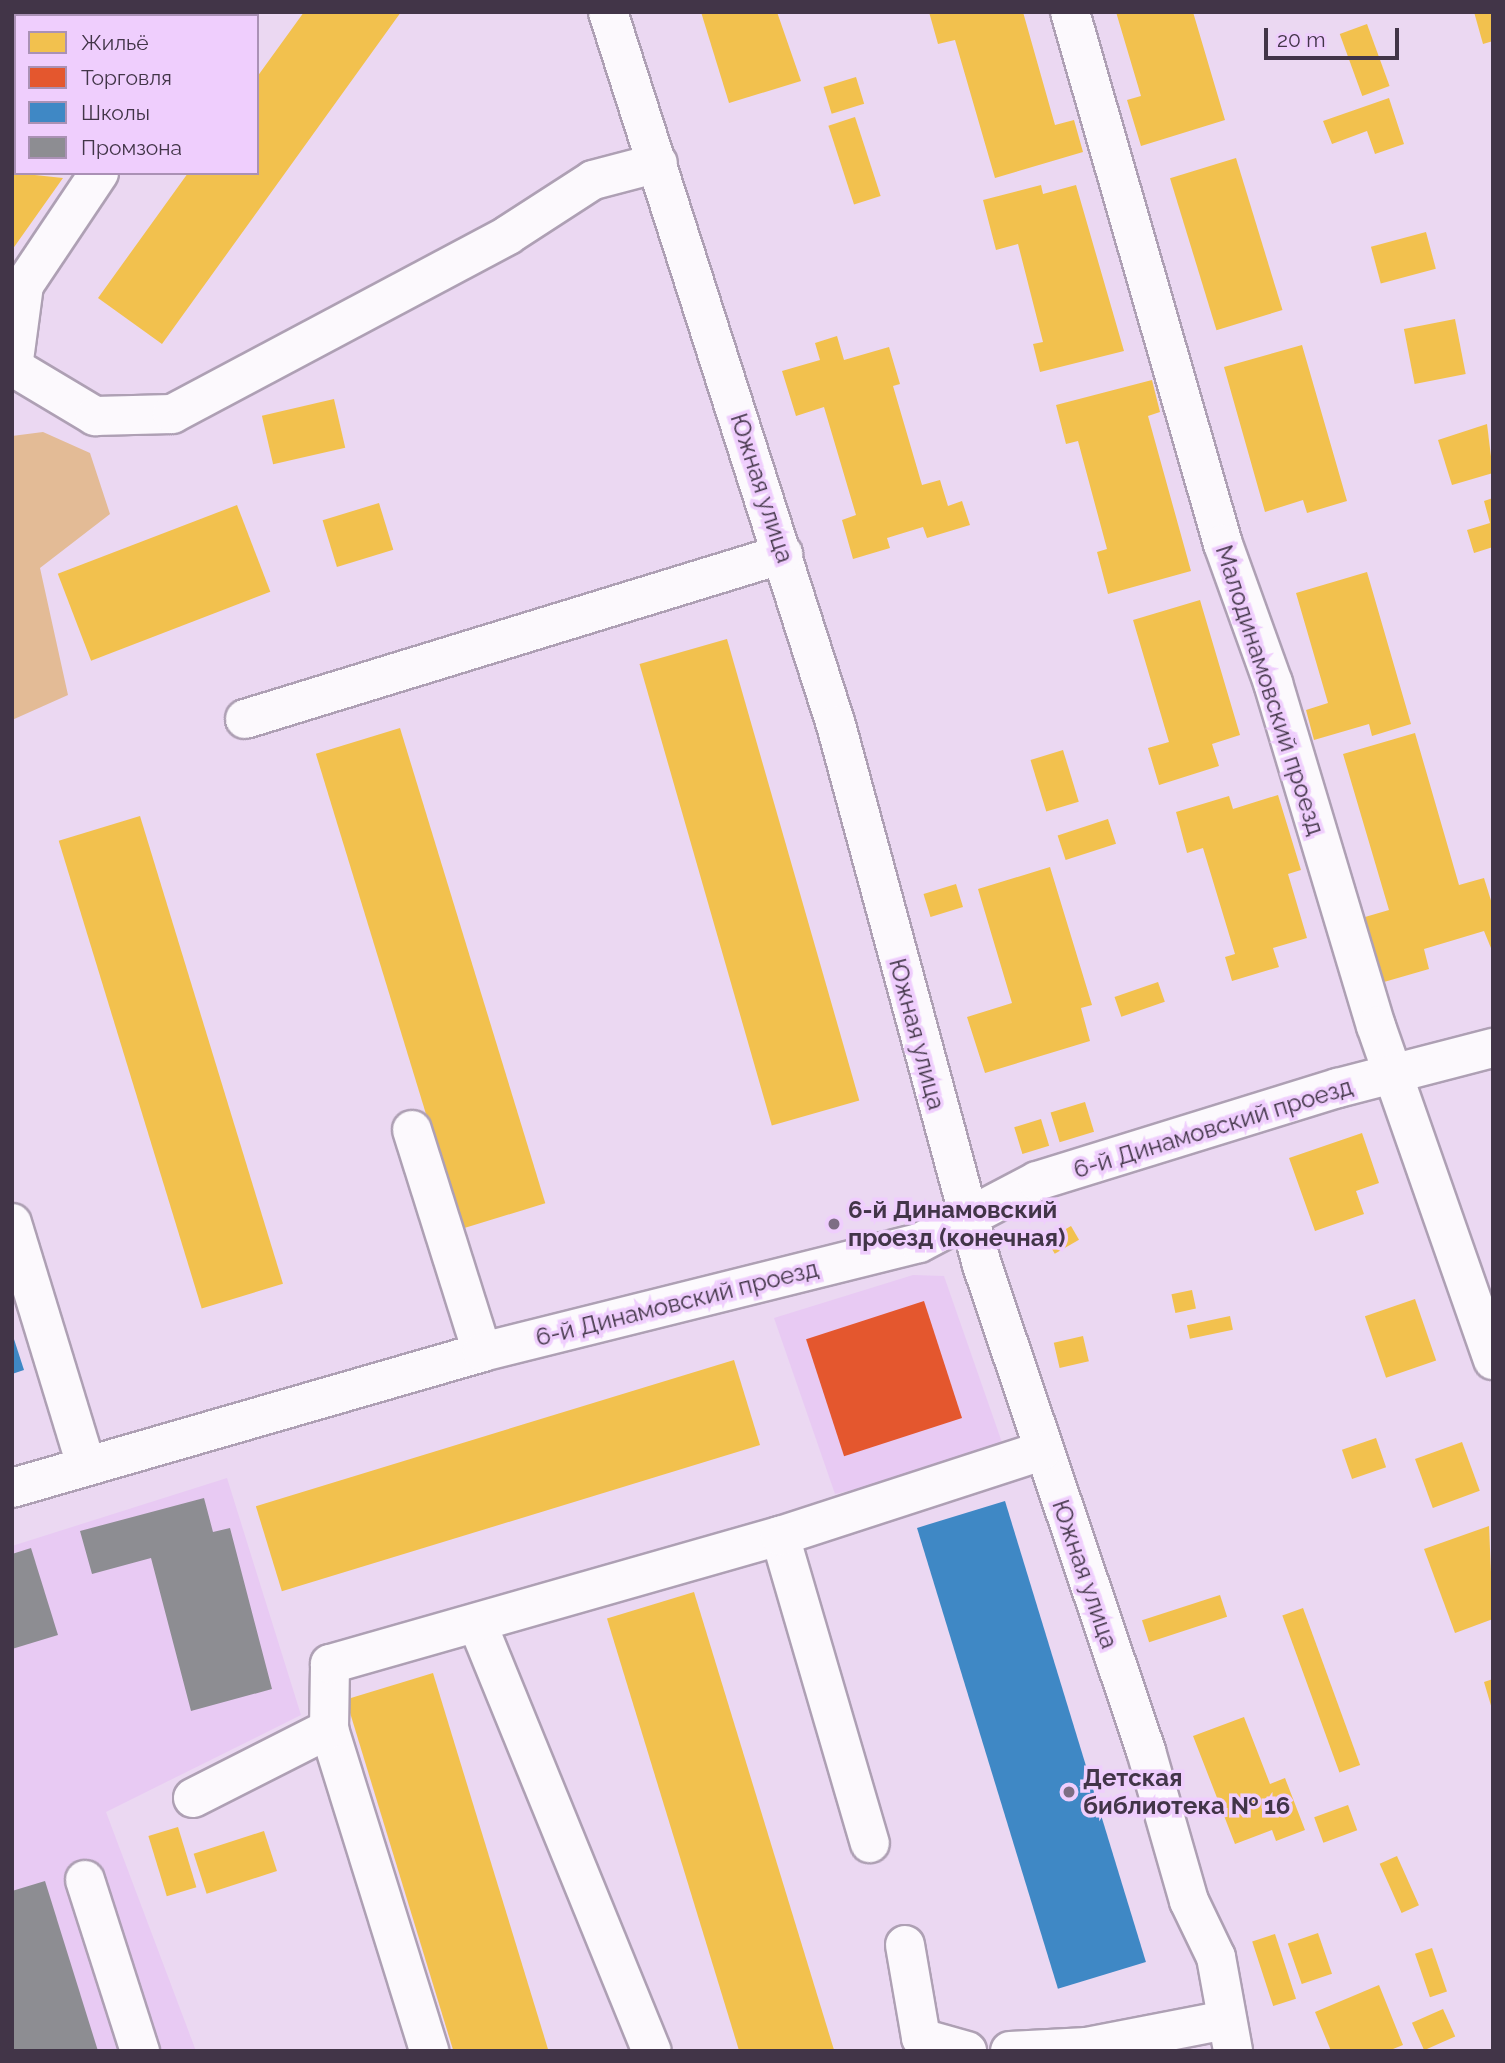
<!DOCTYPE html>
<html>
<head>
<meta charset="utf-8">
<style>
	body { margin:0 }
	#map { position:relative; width:1505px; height:2063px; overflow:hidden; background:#ebd8f2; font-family:Raleway,sans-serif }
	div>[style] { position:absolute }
	.built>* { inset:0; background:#e8caf3 }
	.green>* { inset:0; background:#e3bb96 }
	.homes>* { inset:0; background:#f2c14e; transform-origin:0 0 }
	.shops>* { inset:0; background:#e4572e; transform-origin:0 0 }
	.schools>* { inset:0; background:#3f88c5; transform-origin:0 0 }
	.industry>* { inset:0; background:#8d8d92 }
	.roads { filter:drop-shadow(2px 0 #aea0b4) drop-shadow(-2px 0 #aea0b4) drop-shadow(0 2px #aea0b4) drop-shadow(0 -2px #aea0b4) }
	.minor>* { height:38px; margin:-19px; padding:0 19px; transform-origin:19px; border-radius:19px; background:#fcf9fd }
	.dots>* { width:19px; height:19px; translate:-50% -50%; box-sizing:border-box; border:4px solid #efcefd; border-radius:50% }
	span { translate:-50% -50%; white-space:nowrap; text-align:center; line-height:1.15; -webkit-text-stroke:7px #efcefd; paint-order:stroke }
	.street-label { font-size:24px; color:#423548 }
	.poi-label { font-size:24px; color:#423548; font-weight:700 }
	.left { translate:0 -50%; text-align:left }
	.frame { position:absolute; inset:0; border:14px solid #423548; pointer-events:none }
	.legend { position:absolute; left:14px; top:14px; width:245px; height:161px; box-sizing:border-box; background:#efcefd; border:2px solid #aa91b5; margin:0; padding:9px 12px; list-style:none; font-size:21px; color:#423548 }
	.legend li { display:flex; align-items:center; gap:14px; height:35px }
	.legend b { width:35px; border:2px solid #aa91b5 }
	.scale { position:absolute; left:1264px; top:28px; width:135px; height:32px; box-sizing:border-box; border:4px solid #423548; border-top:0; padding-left:9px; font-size:21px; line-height:24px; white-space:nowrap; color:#423548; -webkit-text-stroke:5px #efcefd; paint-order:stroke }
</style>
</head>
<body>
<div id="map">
	<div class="built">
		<i style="clip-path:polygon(913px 1275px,944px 1276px,1006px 1454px,835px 1494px,774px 1318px)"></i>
		<i style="clip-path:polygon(227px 1478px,301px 1715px,106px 1812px,196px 2051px,12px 2051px,12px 1546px)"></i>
	</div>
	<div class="green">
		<i style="clip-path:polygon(43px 432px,90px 453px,110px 514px,40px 568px,68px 695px,12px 720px,12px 436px)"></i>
	</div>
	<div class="homes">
		<i style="clip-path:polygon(304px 12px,401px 12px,162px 344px,98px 298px,188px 173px,257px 173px,257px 77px)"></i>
		<i style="clip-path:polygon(701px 12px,777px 12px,801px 81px,729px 103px)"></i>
		<i style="clip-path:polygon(929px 12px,1023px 12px,1055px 125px,1074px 120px,1083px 152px,995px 178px,955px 40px,938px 44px)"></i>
		<i style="clip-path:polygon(1116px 12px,1193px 12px,1225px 120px,1141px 146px,1127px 100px,1141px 96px)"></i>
		<i style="clip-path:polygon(1474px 12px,1493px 12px,1493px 41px,1483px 44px)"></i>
		<i style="left:1367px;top:24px;width:66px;height:29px;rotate:70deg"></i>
		<i style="left:856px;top:77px;width:28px;height:34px;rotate:73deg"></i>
		<i style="clip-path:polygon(1389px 98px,1404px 144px,1375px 154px,1367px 131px,1332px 144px,1323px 121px)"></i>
		<i style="left:855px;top:117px;width:83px;height:28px;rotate:72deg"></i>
		<i style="clip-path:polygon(12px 141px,16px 173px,63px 178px,12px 250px)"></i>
		<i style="left:1236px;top:158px;width:159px;height:69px;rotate:73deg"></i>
		<i style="clip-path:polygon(1041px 185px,1043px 194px,1076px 185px,1124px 351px,1040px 372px,1033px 344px,1043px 342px,1018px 244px,996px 250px,983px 200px)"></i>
		<i style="left:1426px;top:232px;width:38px;height:57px;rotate:75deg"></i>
		<i style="left:1455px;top:319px;width:56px;height:52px;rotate:79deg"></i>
		<i style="clip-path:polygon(837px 336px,844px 360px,889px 347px,900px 384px,893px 386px,922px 485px,940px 480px,948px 506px,962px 501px,970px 525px,927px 538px,923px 527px,887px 538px,890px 548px,853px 559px,842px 520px,856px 515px,824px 407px,796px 416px,782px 371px,820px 360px,815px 343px)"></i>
		<i style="clip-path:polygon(1302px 345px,1347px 501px,1307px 513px,1303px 500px,1265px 512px,1224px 367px)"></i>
		<i style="clip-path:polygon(1152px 380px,1160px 412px,1148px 416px,1191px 571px,1108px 594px,1097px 552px,1107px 549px,1078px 441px,1066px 444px,1056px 405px)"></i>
		<i style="left:334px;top:399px;width:50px;height:74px;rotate:77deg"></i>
		<i style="clip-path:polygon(1487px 424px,1493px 473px,1452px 485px,1438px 440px)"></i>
		<i style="clip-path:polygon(1493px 498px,1493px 547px,1474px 553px,1467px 530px,1490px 523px,1484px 501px)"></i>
		<i style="left:379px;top:503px;width:49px;height:59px;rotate:73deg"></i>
		<i style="left:237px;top:505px;width:93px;height:192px;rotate:69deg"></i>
		<i style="clip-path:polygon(1367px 572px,1411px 724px,1372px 736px,1369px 724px,1314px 740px,1306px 710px,1328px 703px,1296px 593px)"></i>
		<i style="clip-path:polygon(1200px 600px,1240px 735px,1212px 744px,1219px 766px,1159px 785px,1148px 748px,1169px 742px,1133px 620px)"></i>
		<i style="left:727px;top:639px;width:480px;height:91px;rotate:74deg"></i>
		<i style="left:400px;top:728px;width:497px;height:88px;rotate:73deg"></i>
		<i style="clip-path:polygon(1415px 733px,1459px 885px,1484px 878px,1493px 907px,1493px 953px,1484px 931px,1424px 949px,1429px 969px,1384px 982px,1365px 917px,1389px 910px,1343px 754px)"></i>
		<i style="left:1063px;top:750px;width:54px;height:34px;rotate:73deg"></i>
		<i style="clip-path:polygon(1278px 795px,1301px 870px,1288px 874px,1307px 938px,1273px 948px,1279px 967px,1232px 981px,1225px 957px,1235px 954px,1203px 848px,1187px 853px,1176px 812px,1229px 796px,1233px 809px)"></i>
		<i style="left:140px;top:816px;width:489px;height:85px;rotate:73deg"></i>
		<i style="left:1108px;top:819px;width:26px;height:53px;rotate:72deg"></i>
		<i style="clip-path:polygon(1050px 867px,1092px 1005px,1081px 1008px,1090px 1041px,985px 1073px,967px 1017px,1012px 1003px,978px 889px)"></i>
		<i style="left:956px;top:884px;width:24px;height:34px;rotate:73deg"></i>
		<i style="left:1158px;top:982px;width:21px;height:46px;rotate:71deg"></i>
		<i style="left:1085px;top:1102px;width:31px;height:36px;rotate:73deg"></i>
		<i style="left:1041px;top:1119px;width:28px;height:28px;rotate:73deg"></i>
		<i style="clip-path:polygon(1362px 1133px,1379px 1183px,1356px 1191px,1364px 1214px,1315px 1231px,1289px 1158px)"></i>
		<i style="left:1071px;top:1226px;width:16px;height:28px;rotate:60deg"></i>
		<i style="left:1192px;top:1290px;width:19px;height:21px;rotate:78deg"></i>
		<i style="left:1415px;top:1299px;width:65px;height:53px;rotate:71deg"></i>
		<i style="left:1230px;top:1316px;width:14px;height:44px;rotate:78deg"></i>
		<i style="left:1083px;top:1336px;width:26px;height:30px;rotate:77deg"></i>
		<i style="left:734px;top:1360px;width:89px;height:500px;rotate:73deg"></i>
		<i style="left:1376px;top:1438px;width:31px;height:36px;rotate:71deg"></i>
		<i style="left:1462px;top:1442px;width:52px;height:50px;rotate:70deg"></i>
		<i style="clip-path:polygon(1489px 1526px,1493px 1619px,1455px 1633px,1424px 1549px)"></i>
		<i style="left:694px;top:1592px;width:480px;height:91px;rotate:73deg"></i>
		<i style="left:1220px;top:1595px;width:23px;height:82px;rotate:72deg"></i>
		<i style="left:1303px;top:1608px;width:167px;height:22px;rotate:70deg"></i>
		<i style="left:433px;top:1673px;width:396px;height:91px;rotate:73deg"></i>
		<i style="clip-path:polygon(1493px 1679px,1493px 1709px,1492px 1709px,1484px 1682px)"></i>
		<i style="clip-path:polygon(1244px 1717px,1270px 1784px,1285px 1778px,1305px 1830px,1276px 1841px,1272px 1830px,1235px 1844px,1193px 1736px)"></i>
		<i style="left:1348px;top:1805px;width:27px;height:36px;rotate:70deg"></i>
		<i style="left:178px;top:1827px;width:63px;height:31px;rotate:73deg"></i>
		<i style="left:264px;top:1831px;width:42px;height:74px;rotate:72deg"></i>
		<i style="left:1397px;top:1856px;width:54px;height:19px;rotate:66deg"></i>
		<i style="left:1318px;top:1933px;width:43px;height:32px;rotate:71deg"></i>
		<i style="left:1275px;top:1934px;width:68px;height:24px;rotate:72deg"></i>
		<i style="left:1432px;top:1948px;width:46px;height:18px;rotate:71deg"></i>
		<i style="clip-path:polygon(1379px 1985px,1403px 2045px,1388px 2051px,1331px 2051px,1315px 2012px)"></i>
		<i style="left:1443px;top:2009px;width:30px;height:34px;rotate:66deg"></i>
	</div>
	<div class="shops">
		<i style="left:924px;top:1301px;width:123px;height:124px;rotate:72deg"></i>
	</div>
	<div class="schools">
		<i style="clip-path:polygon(12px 1333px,24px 1370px,12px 1374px)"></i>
		<i style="left:1005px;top:1501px;width:482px;height:92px;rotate:73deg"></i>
	</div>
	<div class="industry">
		<i style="clip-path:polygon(204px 1498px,213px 1532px,230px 1528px,272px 1689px,191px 1711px,151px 1558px,92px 1574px,80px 1531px)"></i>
		<i style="clip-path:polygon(31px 1548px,58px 1635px,12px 1649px,12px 1554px)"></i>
		<i style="clip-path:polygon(45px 1881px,98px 2051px,12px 2051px,12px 1891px)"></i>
	</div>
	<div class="roads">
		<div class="minor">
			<i style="left:608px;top:12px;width:749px;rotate:72.27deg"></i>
			<i style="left:836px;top:725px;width:559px;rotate:74.87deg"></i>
			<i style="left:982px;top:1265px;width:513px;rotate:71.35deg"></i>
			<i style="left:1146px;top:1751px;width:156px;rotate:74deg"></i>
			<i style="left:1189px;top:1901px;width:62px;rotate:64.3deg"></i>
			<i style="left:1216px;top:1957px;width:96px;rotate:79.7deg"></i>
			<i style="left:1070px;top:12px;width:554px;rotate:73.96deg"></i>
			<i style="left:1223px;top:544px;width:148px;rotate:70.2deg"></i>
			<i style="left:1273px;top:683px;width:358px;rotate:73.3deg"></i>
			<i style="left:1376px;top:1026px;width:354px;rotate:70.7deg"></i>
			<i style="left:205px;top:16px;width:5px;rotate:-53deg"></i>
			<i style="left:99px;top:173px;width:135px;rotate:123.8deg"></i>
			<i style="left:24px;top:285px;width:83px;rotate:97.6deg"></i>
			<i style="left:13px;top:367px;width:96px;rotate:30.9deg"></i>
			<i style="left:95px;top:416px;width:77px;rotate:-1.5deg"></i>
			<i style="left:172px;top:414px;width:381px;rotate:-28deg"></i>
			<i style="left:508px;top:235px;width:101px;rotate:-32.9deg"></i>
			<i style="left:593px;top:180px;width:67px;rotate:-14.7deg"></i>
			<i style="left:245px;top:719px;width:563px;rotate:-17.05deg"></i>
			<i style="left:412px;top:1130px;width:233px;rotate:72.5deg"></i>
			<i style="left:12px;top:1223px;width:253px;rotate:73deg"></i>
			<i style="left:12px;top:1488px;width:489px;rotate:-16.1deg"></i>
			<i style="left:482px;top:1352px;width:450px;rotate:-14deg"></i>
			<i style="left:919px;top:1243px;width:133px;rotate:-27.7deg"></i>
			<i style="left:1037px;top:1181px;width:315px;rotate:-17.2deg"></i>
			<i style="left:1338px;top:1088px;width:160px;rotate:-14.5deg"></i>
			<i style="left:780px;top:1536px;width:320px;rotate:73.7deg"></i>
			<i style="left:477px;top:1623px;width:462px;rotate:67.8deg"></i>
			<i style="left:329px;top:1729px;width:337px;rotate:72.7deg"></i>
			<i style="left:193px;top:1798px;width:153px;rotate:-26.9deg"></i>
			<i style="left:329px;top:1729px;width:65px;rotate:-89.1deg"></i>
			<i style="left:330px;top:1664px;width:468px;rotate:-15.9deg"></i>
			<i style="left:780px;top:1536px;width:275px;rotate:-18deg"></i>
			<i style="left:85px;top:1880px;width:180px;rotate:72.2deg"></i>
			<i style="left:905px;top:1945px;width:94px;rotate:80.2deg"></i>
			<i style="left:921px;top:2038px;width:48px;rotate:15.8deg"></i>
			<i style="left:1010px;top:2051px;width:77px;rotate:-3deg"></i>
			<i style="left:1087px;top:2047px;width:142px;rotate:-11deg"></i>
		</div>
	</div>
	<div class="dots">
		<i style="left:834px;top:1224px;background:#7d6e84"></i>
		<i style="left:1069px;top:1792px;background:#7d6e84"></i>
	</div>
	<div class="street-label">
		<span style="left:762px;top:488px;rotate:72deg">Южная улица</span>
		<span style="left:1270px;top:690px;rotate:72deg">Малодинамовский проезд</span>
		<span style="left:917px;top:1034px;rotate:75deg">Южная улица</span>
		<span style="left:1213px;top:1128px;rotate:-17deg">6-й Динамовский проезд</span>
		<span style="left:677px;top:1303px;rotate:-14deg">6-й Динамовский проезд</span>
		<span style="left:1085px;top:1574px;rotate:71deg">Южная улица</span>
	</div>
	<div class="poi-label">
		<span class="left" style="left:848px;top:1224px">6-й Динамовский<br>проезд (конечная)</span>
		<span class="left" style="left:1083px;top:1792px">Детская<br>библиотека № 16</span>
	</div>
	<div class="frame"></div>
	<ul class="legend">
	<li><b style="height:19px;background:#f2c14e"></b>Жильё</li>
	<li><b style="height:19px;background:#e4572e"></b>Торговля</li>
	<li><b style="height:19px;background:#3f88c5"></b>Школы</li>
	<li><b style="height:19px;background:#8d8d92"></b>Промзона</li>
	</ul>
	<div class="scale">20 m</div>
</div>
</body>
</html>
